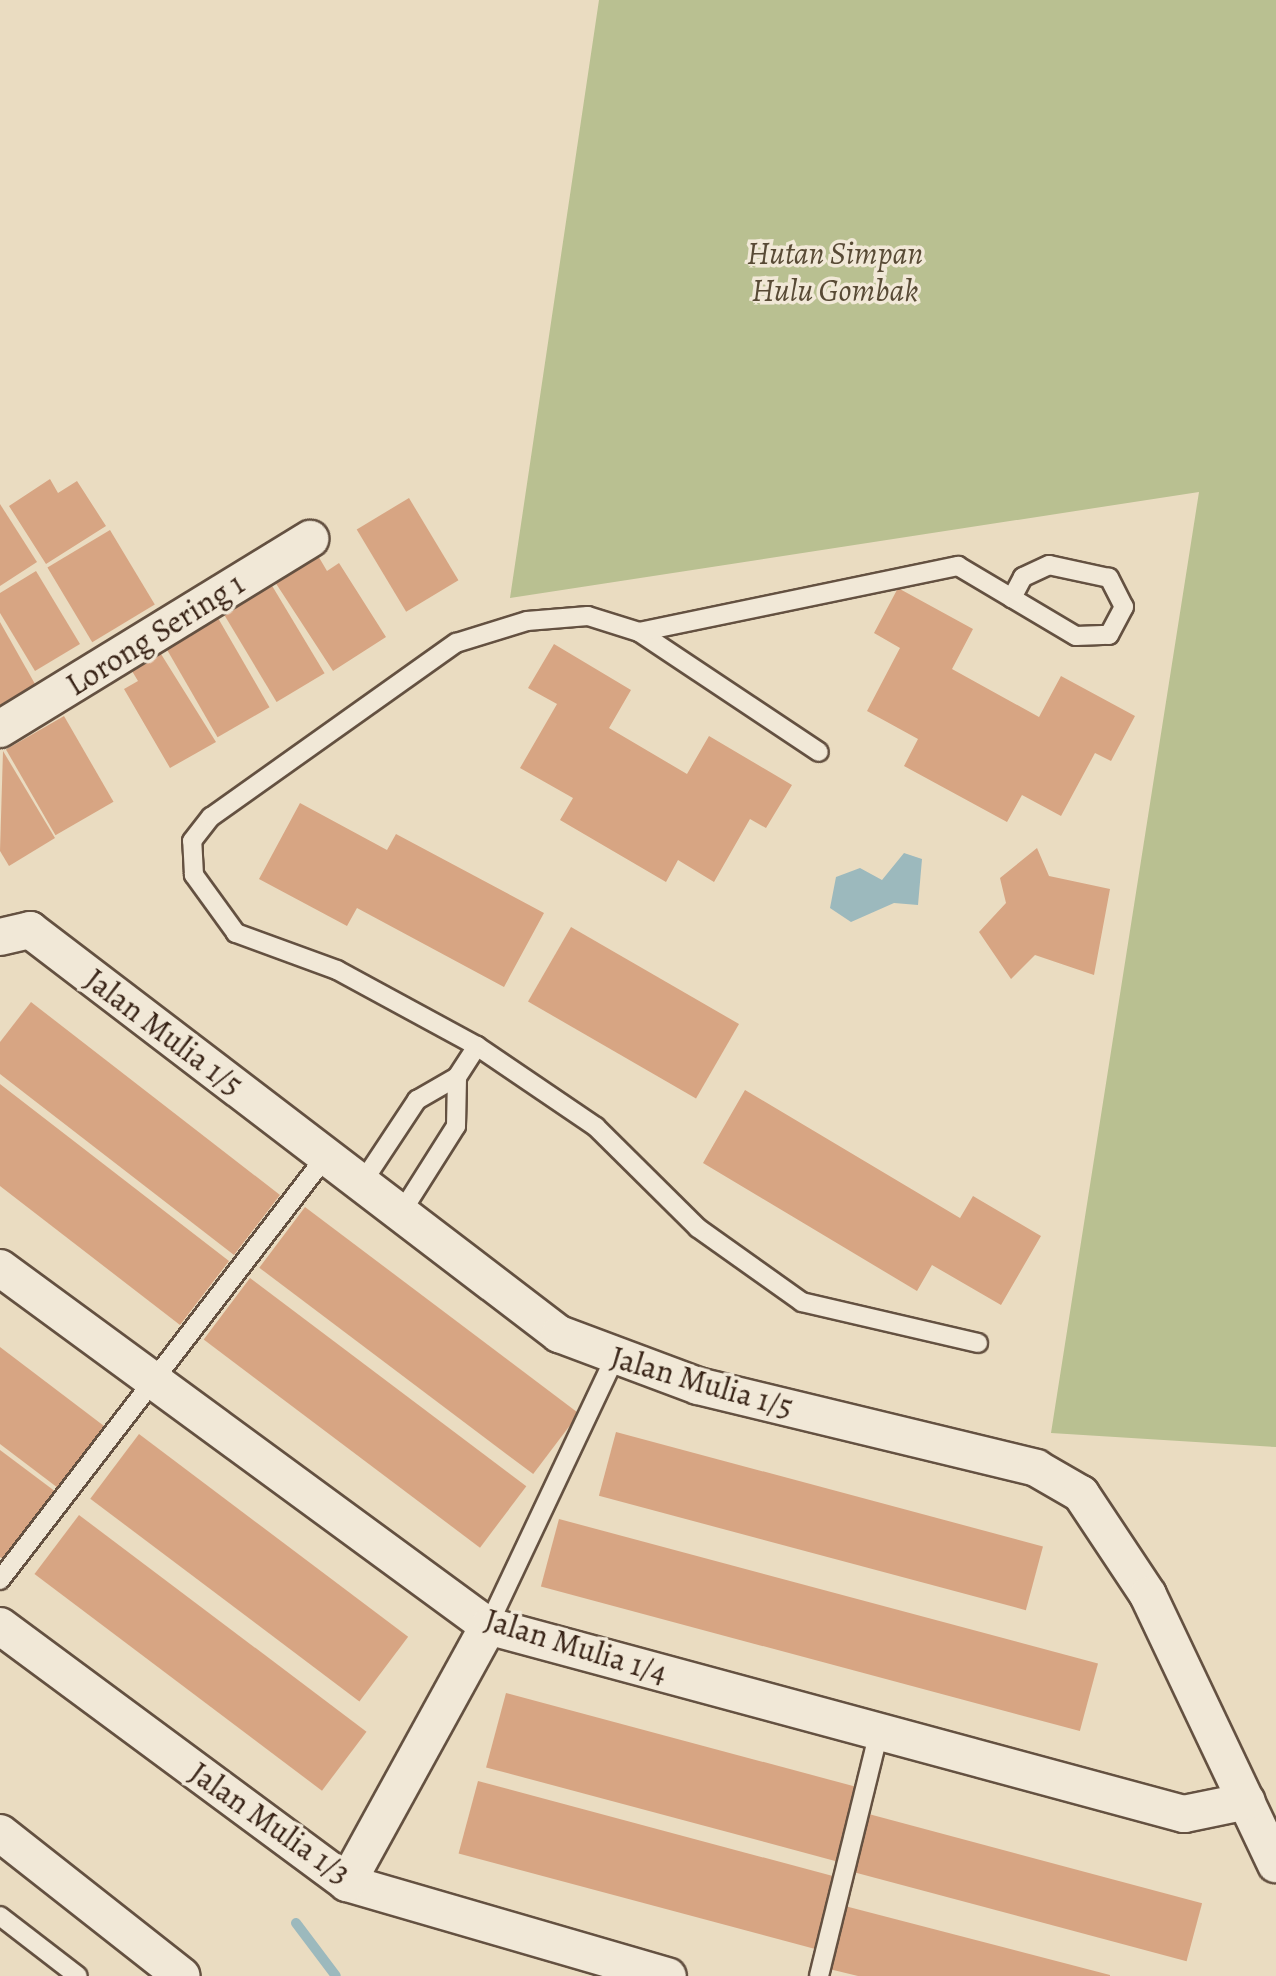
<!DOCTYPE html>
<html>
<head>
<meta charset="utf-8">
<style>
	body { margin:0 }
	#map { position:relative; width:1276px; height:1976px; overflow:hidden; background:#eadcc1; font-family:Alegreya,serif }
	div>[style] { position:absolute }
	.green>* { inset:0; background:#b9c091 }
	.water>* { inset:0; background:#9cb9bd }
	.stream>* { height:10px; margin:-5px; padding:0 5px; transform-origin:5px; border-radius:5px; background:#9cb9bd }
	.building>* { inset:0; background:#d7a583; transform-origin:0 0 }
	.roads { filter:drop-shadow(2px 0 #645141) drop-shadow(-2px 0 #645141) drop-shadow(0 2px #645141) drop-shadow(0 -2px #645141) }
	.lane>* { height:18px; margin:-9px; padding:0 9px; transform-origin:9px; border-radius:9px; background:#f1e8d7 }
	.street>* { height:36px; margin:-18px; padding:0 18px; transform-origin:18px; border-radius:18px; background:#f1e8d7 }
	span { translate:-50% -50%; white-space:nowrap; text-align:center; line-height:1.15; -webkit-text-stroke:7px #f1e8d7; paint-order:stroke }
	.park-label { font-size:32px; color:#584a35; font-style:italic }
	.street-label { font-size:32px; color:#382316 }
</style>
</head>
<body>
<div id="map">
	<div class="green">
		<i style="clip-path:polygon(599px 0,1276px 0,1276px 1447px,1051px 1433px,1199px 492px,510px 598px)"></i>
	</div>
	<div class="water">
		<i style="clip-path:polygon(904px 853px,922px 859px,918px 905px,894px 903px,851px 922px,830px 908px,836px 877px,860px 868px,882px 880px)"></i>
	</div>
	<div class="stream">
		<i style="left:296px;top:1923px;width:66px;rotate:53deg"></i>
	</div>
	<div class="building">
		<i style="clip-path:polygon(50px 479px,58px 493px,77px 481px,106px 526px,46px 564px,9px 506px)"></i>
		<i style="left:409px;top:498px;width:96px;height:61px;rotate:59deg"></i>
		<i style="clip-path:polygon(0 504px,37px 562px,0 586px)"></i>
		<i style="left:110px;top:530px;width:87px;height:73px;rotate:59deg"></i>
		<i style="clip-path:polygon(317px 554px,327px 571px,339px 563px,386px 637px,333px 671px,275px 582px)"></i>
		<i style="clip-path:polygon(36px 571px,80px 644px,35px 671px,0 613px,0 593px)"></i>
		<i style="left:271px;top:584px;width:104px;height:56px;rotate:59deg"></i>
		<i style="clip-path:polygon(898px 588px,973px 629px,952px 669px,1039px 717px,1061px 676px,1135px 716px,1111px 761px,1095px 753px,1061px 816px,1022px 795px,1007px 822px,904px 766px,918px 739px,867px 711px,900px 648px,874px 633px)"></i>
		<i style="left:218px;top:618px;width:103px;height:60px;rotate:60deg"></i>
		<i style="clip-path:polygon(0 622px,35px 684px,0 705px)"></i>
		<i style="clip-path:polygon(554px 644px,631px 690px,609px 728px,687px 774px,709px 736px,792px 785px,766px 828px,750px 819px,714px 882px,678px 860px,666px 882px,560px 820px,573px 798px,520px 768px,557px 704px,528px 688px)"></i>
		<i style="clip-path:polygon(161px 654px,216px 742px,170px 768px,124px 689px,138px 681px,132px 671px)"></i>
		<i style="left:64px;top:716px;width:99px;height:67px;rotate:60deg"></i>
		<i style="clip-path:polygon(3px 751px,55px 838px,9px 866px,0 851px)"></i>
		<i style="clip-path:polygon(300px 803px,387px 850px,396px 834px,544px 913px,504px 987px,357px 908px,347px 926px,259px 879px)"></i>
		<i style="clip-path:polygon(1037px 848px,1049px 876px,1110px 889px,1094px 975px,1035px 955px,1011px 979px,979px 932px,1006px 903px,1000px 878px)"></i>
		<i style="left:571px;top:927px;width:194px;height:86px;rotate:30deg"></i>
		<i style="clip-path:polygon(31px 1002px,280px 1195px,234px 1255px,0 1074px,0 1042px)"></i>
		<i style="clip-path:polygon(0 1084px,229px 1261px,180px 1325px,0 1186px)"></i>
		<i style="clip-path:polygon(745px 1090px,960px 1218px,973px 1196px,1041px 1236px,1001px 1305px,932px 1265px,917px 1291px,703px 1163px)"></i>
		<i style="left:305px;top:1207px;width:343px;height:76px;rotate:37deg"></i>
		<i style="left:250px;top:1278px;width:346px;height:77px;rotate:37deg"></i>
		<i style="clip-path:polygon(0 1347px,108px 1429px,62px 1491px,0 1444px)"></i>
		<i style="left:616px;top:1432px;width:442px;height:66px;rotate:15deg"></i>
		<i style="left:139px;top:1434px;width:337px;height:81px;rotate:37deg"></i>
		<i style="clip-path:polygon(0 1450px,60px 1495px,8px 1563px,0 1557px)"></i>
		<i style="left:79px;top:1515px;width:360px;height:74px;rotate:37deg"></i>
		<i style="left:559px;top:1519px;width:558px;height:70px;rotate:15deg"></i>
		<i style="left:506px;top:1693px;width:370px;height:77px;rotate:15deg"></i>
		<i style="left:478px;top:1781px;width:375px;height:75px;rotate:15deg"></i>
		<i style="left:865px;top:1813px;width:349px;height:60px;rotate:15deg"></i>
		<i style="clip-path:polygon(841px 1905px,1110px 1975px,1110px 1976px,858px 1976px,825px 1968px)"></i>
	</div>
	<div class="roads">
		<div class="lane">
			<i style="left:639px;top:632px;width:216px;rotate:33.7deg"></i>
			<i style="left:362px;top:1183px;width:100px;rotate:-56.5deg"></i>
			<i style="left:417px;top:1100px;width:46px;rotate:-29.9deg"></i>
			<i style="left:457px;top:1077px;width:37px;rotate:-57deg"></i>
			<i style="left:401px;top:1213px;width:103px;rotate:-57.7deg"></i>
			<i style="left:456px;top:1126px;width:49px;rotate:-88.8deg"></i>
			<i style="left:978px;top:1343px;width:181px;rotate:-166.9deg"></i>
			<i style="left:802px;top:1302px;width:128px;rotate:-144.6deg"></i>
			<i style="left:698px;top:1228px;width:144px;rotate:-135.3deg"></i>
			<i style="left:596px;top:1127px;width:144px;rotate:-145.8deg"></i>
			<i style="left:477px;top:1046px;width:159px;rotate:-151.5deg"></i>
			<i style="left:337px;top:970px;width:108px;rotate:-159.9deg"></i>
			<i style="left:236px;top:933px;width:72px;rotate:-125.9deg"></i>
			<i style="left:194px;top:875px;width:34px;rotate:-93deg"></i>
			<i style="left:192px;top:841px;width:31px;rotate:-52deg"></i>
			<i style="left:211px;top:817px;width:301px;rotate:-35.4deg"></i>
			<i style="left:456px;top:643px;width:74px;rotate:-17.2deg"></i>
			<i style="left:527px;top:621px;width:61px;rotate:-4.7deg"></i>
			<i style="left:588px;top:616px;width:53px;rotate:17.4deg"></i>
			<i style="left:639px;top:632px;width:326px;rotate:-11.7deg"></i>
			<i style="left:958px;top:566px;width:137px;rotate:30.7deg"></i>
			<i style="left:1076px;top:636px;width:33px;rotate:-2deg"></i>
			<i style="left:1109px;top:635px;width:32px;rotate:-62deg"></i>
			<i style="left:1124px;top:607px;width:33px;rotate:-117deg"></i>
			<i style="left:1109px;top:578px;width:61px;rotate:-167.8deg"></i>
			<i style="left:1049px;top:565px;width:29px;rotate:155deg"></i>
			<i style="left:1023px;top:577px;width:24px;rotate:118deg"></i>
			<i style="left:0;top:1580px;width:535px;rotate:-52.44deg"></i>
			<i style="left:488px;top:1626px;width:295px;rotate:-64.7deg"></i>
			<i style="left:0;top:1916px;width:98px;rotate:37.6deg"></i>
			<i style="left:819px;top:1976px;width:251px;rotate:-76.2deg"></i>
		</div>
		<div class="street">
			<i style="left:0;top:729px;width:364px;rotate:-31.5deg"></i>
			<i style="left:0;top:937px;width:31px;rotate:-13deg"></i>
			<i style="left:30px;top:930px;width:666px;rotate:37.37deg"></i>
			<i style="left:559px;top:1334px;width:148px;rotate:20.5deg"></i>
			<i style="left:698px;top:1386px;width:348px;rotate:13.6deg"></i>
			<i style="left:1036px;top:1468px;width:52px;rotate:30deg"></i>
			<i style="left:1081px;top:1494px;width:121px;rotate:56.4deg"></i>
			<i style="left:1148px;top:1595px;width:298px;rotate:64.6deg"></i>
			<i style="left:0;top:1268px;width:605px;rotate:36.26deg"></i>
			<i style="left:488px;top:1626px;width:721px;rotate:15.12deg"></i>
			<i style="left:1184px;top:1814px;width:64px;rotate:-11.7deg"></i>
			<i style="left:0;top:1626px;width:432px;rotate:36.5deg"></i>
			<i style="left:347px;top:1883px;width:334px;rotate:16.2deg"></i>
			<i style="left:0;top:1833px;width:231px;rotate:38.2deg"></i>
			<i style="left:347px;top:1883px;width:293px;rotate:-61.2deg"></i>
		</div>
	</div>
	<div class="park-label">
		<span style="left:835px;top:272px">Hutan Simpan<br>Hulu Gombak</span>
	</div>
	<div class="street-label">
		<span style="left:155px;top:634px;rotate:-32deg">Lorong Sering 1</span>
		<span style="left:164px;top:1032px;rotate:37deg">Jalan Mulia 1/5</span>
		<span style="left:702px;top:1382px;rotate:16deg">Jalan Mulia 1/5</span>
		<span style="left:576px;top:1646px;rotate:17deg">Jalan Mulia 1/4</span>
		<span style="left:270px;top:1823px;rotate:35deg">Jalan Mulia 1/3</span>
	</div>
</div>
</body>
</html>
